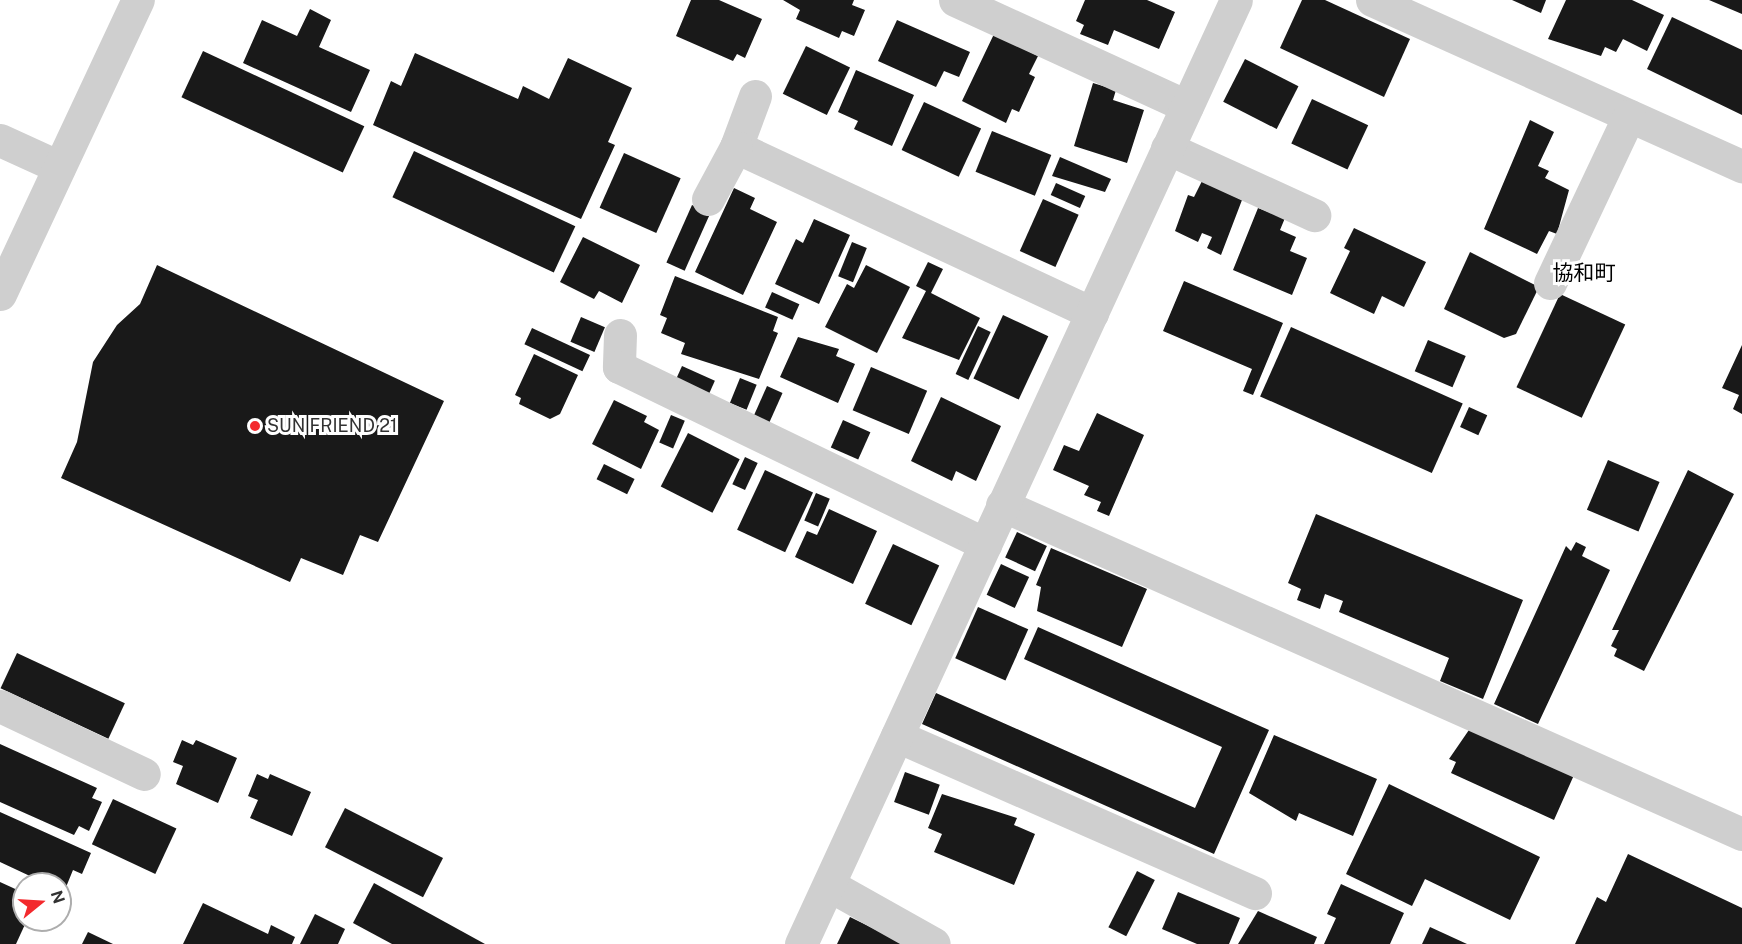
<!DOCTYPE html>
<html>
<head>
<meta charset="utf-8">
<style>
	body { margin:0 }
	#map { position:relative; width:1742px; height:944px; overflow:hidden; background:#fff; font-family:"Public Sans","Noto Sans JP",sans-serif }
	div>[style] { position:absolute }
	.building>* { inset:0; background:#191919; transform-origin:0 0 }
	.minor>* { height:33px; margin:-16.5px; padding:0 16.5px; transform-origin:16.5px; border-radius:16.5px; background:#cfcfcf }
	.dots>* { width:16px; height:16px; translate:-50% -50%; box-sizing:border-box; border:3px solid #fff; border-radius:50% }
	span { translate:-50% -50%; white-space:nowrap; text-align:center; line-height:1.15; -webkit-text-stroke:6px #fff; paint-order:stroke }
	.poi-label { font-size:18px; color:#323232 }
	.left { translate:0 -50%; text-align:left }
	.quarter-label { font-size:21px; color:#000 }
	.north { position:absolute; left:12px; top:872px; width:60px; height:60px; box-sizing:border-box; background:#fff; border:2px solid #adadad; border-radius:50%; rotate:72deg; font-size:16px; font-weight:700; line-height:24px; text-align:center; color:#323232 }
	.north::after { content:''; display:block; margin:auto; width:21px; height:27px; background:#f3292d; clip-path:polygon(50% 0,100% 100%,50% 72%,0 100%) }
</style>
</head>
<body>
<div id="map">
	<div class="building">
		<i style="clip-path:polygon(691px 0,719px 0,762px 19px,745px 58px,737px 54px,733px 61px,676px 36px)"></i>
		<i style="clip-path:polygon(783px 0,854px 0,852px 5px,865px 10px,854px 36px,842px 31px,839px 38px,796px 19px,800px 10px)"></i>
		<i style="clip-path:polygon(1085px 0,1147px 0,1175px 12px,1159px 49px,1114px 30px,1108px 45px,1080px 34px,1084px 25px,1076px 21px)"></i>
		<i style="clip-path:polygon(1302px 0,1325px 0,1410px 39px,1384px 97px,1280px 48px)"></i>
		<i style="clip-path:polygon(1512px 0,1546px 0,1541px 13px)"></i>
		<i style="clip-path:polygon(1566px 0,1632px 0,1664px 15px,1647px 51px,1623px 39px,1616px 52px,1605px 47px,1601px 56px,1548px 39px)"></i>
		<i style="clip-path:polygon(1709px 0,1742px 0,1742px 14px)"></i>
		<i style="clip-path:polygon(310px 9px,331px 20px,319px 47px,370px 70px,351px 112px,243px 63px,262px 20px,297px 36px)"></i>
		<i style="clip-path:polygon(1672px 17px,1742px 50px,1742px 115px,1647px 69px)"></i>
		<i style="clip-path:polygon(897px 20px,970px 52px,959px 77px,944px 71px,936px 87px,878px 61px)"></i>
		<i style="clip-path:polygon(994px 34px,1038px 56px,1029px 74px,1035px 77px,1019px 112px,1012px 109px,1006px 123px,962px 101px)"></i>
		<i style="left:806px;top:46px;width:49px;height:53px;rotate:26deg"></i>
		<i style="left:203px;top:51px;width:178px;height:51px;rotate:25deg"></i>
		<i style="clip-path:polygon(415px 53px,518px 99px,523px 86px,549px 99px,568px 58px,632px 88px,608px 142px,615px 145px,581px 219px,373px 125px,391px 81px,401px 86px)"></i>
		<i style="left:1245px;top:59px;width:60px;height:48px;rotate:27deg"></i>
		<i style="clip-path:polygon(856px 70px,914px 95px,892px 146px,854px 129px,858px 121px,838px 112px)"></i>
		<i style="clip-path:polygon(1093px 83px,1116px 90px,1113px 100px,1144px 110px,1127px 163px,1074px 146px)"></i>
		<i style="left:1312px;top:99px;width:62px;height:49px;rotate:25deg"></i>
		<i style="left:924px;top:102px;width:63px;height:53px;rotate:25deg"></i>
		<i style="clip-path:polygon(1530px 120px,1554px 132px,1538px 166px,1549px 171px,1545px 178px,1569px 190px,1557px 234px,1549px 231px,1537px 254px,1484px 229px)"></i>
		<i style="left:992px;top:131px;width:64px;height:44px;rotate:22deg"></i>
		<i style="left:414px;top:151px;width:178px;height:51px;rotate:25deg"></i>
		<i style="left:624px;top:153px;width:62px;height:60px;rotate:24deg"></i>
		<i style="clip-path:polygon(1060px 157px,1111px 179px,1105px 192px,1052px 176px)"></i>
		<i style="clip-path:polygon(1202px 181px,1242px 200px,1221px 255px,1207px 248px,1212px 237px,1202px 233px,1198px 242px,1175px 231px,1188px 195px,1194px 197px)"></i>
		<i style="left:1056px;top:183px;width:32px;height:13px;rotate:24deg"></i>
		<i style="clip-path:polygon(734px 188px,755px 198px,750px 209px,777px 222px,743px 295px,695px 272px)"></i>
		<i style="left:1043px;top:199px;width:39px;height:57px;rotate:24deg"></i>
		<i style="left:692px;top:205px;width:20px;height:63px;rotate:24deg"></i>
		<i style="clip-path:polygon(1258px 208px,1285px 218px,1280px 230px,1296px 237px,1290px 251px,1307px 258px,1292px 295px,1233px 270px)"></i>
		<i style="clip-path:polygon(814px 219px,850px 235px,819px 304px,775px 284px,796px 239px,803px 243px)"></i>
		<i style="clip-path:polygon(1354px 228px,1426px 262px,1404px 307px,1382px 296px,1374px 314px,1330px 293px,1350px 251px,1344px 248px)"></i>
		<i style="clip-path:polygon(583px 237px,640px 265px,622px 303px,599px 291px,594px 299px,560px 282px)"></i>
		<i style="left:852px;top:242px;width:16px;height:37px;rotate:22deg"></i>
		<i style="clip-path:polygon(1470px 252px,1539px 287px,1516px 334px,1504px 338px,1444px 309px)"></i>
		<i style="clip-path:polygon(928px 262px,943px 269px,931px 293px,980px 318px,959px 360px,902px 338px,926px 291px,916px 286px)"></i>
		<i style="clip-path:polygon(157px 265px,444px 401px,378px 542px,360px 535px,343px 575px,301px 558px,290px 582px,61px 478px,77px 442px,93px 362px,117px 325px,140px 304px)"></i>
		<i style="clip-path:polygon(866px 265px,910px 287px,877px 353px,825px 327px,847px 284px,854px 288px)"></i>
		<i style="clip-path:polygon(675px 276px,778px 317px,773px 331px,778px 333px,759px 379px,681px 354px,685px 343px,661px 333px,667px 318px,660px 315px)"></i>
		<i style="clip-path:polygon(1184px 281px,1283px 323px,1253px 395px,1243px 391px,1252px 369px,1163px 331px)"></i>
		<i style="left:772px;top:292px;width:30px;height:17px;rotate:24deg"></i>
		<i style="left:1560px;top:294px;width:72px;height:103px;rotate:25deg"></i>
		<i style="left:1003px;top:315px;width:50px;height:70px;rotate:25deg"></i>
		<i style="left:581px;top:317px;width:26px;height:27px;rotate:23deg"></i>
		<i style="left:978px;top:326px;width:14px;height:53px;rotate:25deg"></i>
		<i style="left:1291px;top:327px;width:188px;height:76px;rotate:24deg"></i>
		<i style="left:532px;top:328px;width:64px;height:18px;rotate:25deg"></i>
		<i style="clip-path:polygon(798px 337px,839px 349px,836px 356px,855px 364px,838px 403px,780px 377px)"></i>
		<i style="left:1428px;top:340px;width:41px;height:34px;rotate:23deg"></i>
		<i style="clip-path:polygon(1742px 345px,1742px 414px,1733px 409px,1739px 395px,1722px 388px)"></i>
		<i style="clip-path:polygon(534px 354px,578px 375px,560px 414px,550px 419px,519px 404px,521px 398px,515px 395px)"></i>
		<i style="left:682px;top:366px;width:36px;height:16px;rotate:24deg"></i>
		<i style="left:871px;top:367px;width:61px;height:47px;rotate:23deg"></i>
		<i style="left:740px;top:378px;width:18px;height:27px;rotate:22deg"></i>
		<i style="left:767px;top:386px;width:17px;height:33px;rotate:24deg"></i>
		<i style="clip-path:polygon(941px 397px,1001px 426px,976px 481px,956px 471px,952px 481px,911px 461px)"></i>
		<i style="clip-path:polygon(614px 400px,647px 416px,644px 422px,659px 430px,641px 469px,592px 444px)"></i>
		<i style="left:1469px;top:407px;width:20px;height:22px;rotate:24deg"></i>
		<i style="clip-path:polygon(1097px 413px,1144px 435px,1109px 516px,1097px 511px,1101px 502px,1084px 495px,1089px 486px,1053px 470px,1064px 445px,1079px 451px)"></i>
		<i style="left:671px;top:415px;width:15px;height:30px;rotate:23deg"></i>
		<i style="left:843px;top:420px;width:30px;height:30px;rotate:24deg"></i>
		<i style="left:688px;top:433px;width:58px;height:60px;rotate:27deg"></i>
		<i style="left:745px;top:457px;width:14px;height:30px;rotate:25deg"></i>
		<i style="left:1608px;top:460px;width:56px;height:54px;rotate:23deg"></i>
		<i style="left:604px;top:464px;width:34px;height:17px;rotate:26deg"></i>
		<i style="left:765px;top:470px;width:53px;height:66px;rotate:25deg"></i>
		<i style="clip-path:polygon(1688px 470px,1734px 494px,1644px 671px,1614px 656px,1617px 649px,1611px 646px,1619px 630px,1612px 630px)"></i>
		<i style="left:816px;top:493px;width:15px;height:30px;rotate:23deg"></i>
		<i style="clip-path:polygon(829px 509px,877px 531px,853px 584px,795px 557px,807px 531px,817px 535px)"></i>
		<i style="clip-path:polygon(1316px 514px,1523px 600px,1483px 699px,1440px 681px,1449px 658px,1339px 612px,1343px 601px,1325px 594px,1320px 609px,1297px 600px,1301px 589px,1288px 583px)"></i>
		<i style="left:1017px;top:532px;width:33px;height:28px;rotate:25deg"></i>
		<i style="clip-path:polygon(1576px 542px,1586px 547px,1582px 556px,1610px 570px,1538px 724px,1494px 704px,1566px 546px,1571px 551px)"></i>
		<i style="left:893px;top:544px;width:51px;height:66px;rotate:25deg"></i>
		<i style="clip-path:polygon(1051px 548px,1147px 589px,1122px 647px,1037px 611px,1041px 587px,1036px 585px)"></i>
		<i style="left:1001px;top:564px;width:31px;height:34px;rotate:25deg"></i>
		<i style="left:978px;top:607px;width:55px;height:56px;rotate:24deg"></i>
		<i style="clip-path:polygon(1038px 627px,1269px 730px,1214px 854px,922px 724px,936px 693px,1195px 808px,1222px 747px,1024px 659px)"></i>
		<i style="left:17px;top:653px;width:119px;height:39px;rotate:25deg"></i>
		<i style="clip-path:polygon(1471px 727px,1574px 775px,1554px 820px,1451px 773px,1456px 762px,1449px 759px)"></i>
		<i style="clip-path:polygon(1274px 735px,1377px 779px,1353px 836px,1299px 813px,1296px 821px,1249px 793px)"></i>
		<i style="clip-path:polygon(182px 740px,193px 745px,196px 740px,237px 758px,218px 803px,176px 784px,183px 766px,173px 762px)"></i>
		<i style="clip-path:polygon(0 744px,97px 788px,92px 798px,102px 802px,89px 831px,79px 826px,74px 835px,0 802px)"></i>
		<i style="left:905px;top:772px;width:37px;height:32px;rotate:20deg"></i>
		<i style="clip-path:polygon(257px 774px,268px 779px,270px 774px,311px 792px,292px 836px,250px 818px,258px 800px,248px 796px)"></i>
		<i style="clip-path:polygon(1389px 784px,1540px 857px,1510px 920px,1425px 879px,1412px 906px,1346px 874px)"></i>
		<i style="clip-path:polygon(942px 794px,1017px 818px,1014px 825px,1035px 834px,1014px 885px,934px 852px,942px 834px,928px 828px)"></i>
		<i style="left:113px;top:799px;width:70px;height:50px;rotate:25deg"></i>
		<i style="left:345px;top:808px;width:110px;height:44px;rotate:27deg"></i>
		<i style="clip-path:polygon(0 812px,91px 853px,82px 874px,73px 870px,64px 892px,60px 884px,47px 884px,0 862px)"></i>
		<i style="clip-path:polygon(1628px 854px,1742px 908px,1742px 944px,1575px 944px,1597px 897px,1606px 902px)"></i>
		<i style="left:1137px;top:871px;width:20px;height:63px;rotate:27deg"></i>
		<i style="clip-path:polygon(0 882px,24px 893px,27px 920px,16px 944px,0 944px)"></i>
		<i style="clip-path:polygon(374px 883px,485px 944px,392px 944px,353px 923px)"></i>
		<i style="clip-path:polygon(1341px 884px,1404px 913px,1390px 944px,1324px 944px,1336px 918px,1327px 914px)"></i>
		<i style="clip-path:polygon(1178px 892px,1240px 918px,1229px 944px,1197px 944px,1162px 929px)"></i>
		<i style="clip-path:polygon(203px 903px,268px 934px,271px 925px,295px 937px,292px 944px,183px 944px)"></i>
		<i style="clip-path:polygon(1258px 911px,1317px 937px,1314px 944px,1238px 944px)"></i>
		<i style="clip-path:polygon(315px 914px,345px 929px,338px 944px,300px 944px)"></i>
		<i style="clip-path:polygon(850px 917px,905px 944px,837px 944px)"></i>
		<i style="clip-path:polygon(1430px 927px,1467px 944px,1422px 944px)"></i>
		<i style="clip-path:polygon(88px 932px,113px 944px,82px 944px)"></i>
	</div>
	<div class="minor">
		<i style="left:955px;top:0;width:255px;rotate:24.6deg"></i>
		<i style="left:1372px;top:0;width:406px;rotate:24.2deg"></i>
		<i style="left:755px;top:96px;width:54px;rotate:110.4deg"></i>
		<i style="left:736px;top:147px;width:393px;rotate:25deg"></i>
		<i style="left:0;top:140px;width:65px;rotate:24.6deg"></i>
		<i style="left:1167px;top:148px;width:162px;rotate:24.5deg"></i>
		<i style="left:708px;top:199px;width:59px;rotate:-61.7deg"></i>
		<i style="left:1550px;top:283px;width:185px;rotate:-64.7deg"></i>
		<i style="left:0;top:294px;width:325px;rotate:-64.9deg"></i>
		<i style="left:620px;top:335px;width:32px;rotate:92deg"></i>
		<i style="left:619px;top:367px;width:407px;rotate:25.8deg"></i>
		<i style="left:1002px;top:505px;width:810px;rotate:23.97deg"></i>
		<i style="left:0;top:706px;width:159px;rotate:25.3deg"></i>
		<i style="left:897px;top:736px;width:391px;rotate:23.7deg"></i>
		<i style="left:829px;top:885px;width:120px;rotate:29.3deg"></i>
		<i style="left:801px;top:944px;width:1039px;rotate:-65.26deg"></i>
	</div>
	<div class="dots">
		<i style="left:255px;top:426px;background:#f3292d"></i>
	</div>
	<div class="poi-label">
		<span class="left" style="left:267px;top:426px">SUN FRIEND 21</span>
	</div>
	<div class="quarter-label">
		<span style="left:1584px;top:273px">協和町</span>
	</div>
	<div class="north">N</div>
</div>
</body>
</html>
